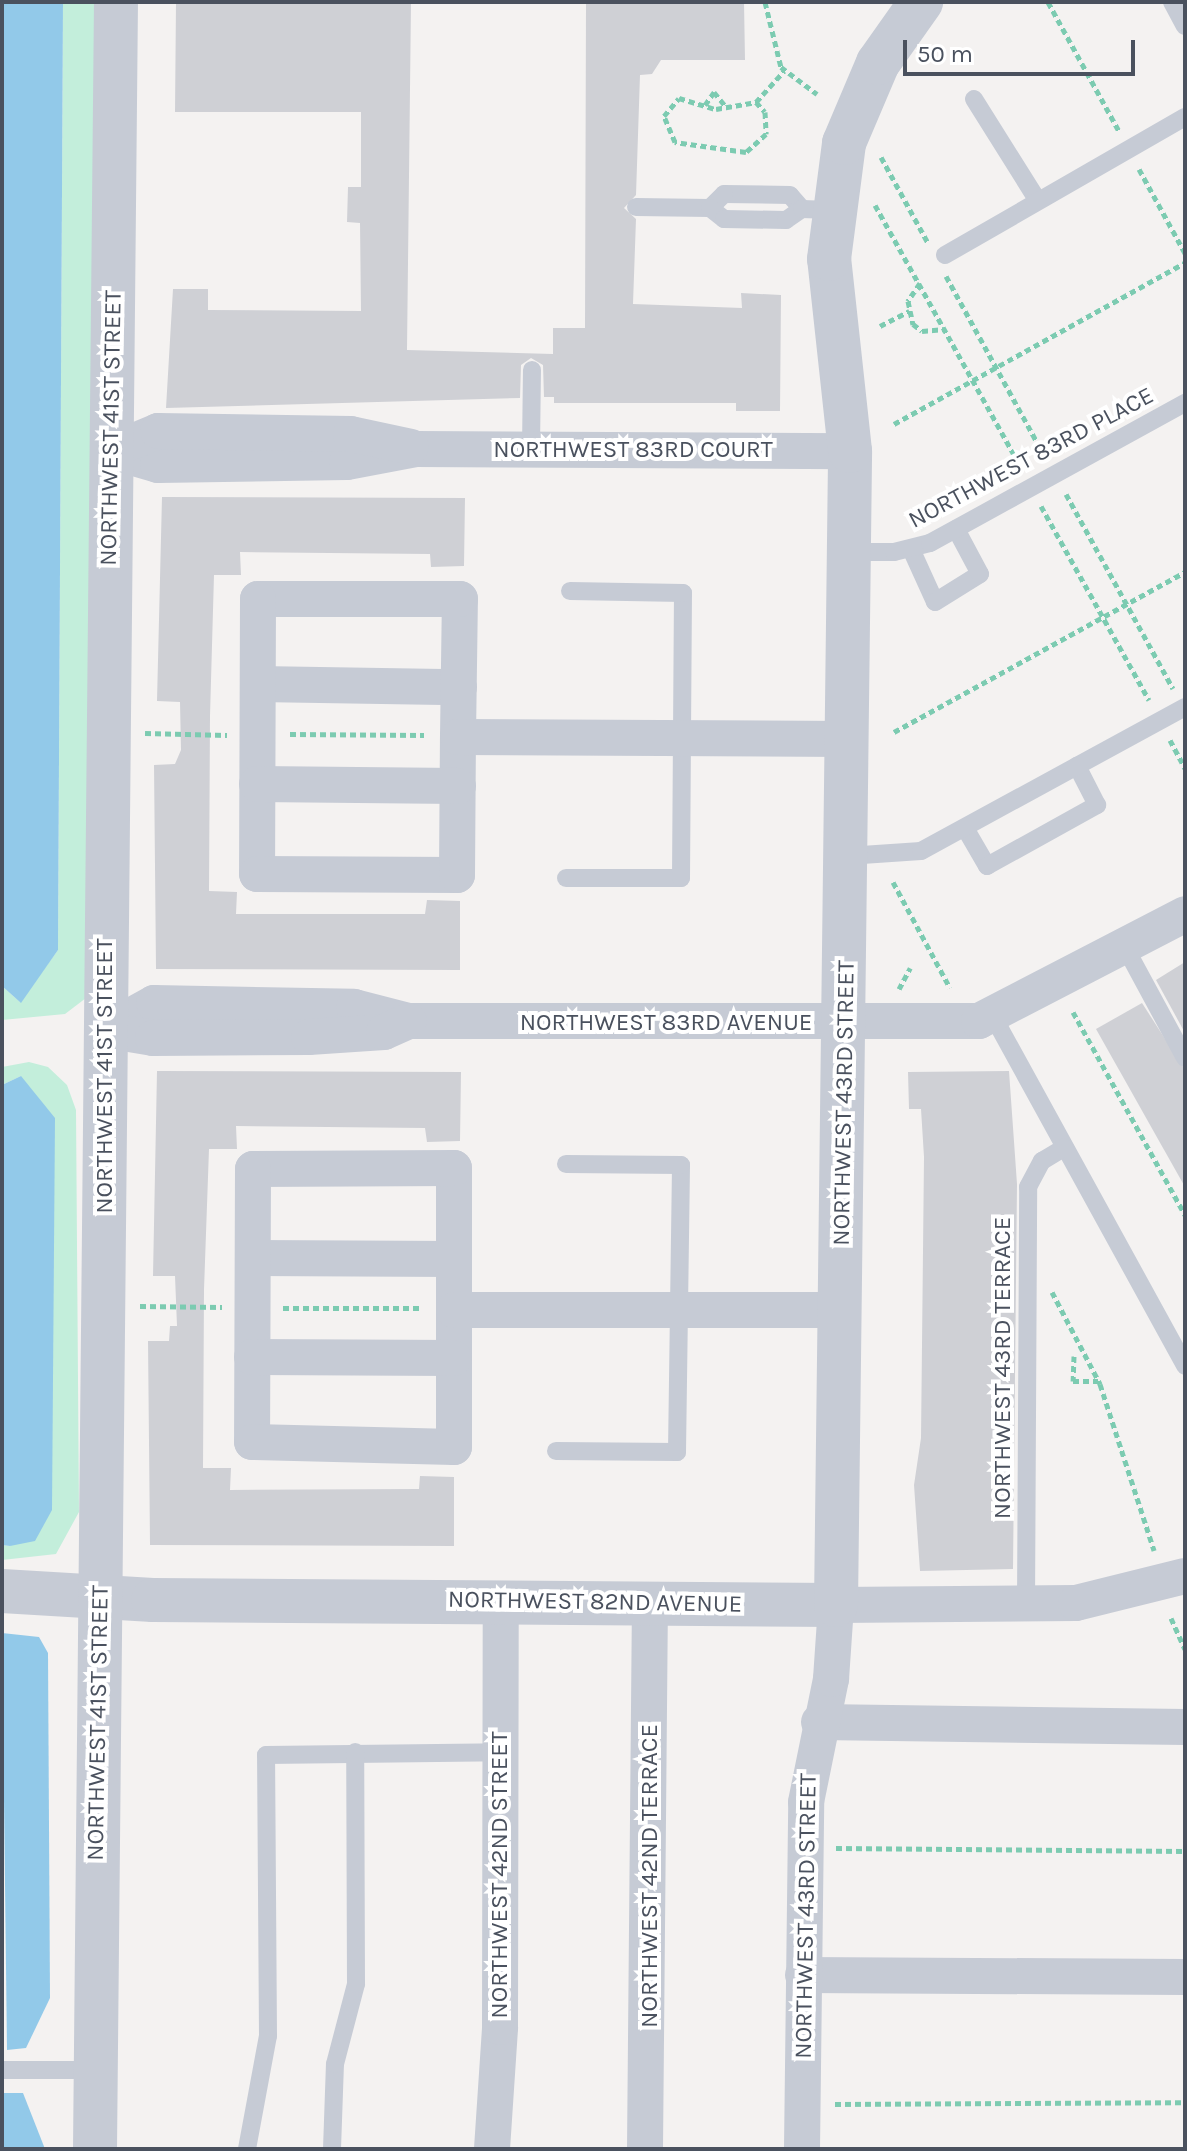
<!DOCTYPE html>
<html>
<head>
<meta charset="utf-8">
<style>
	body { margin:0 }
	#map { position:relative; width:1187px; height:2151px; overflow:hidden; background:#f4f2f1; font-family:Karla,sans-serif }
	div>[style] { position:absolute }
	.green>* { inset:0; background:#c3eedb }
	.water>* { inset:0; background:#92c9e9 }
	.building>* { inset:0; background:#cfd0d5 }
	.path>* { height:5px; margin-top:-2.5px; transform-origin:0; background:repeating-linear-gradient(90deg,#7ccbb1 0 6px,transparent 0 10px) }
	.service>* { height:18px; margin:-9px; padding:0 9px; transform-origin:9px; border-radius:9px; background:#c6cbd5 }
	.minor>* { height:36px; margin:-18px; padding:0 18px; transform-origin:18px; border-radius:18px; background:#c6cbd5 }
	.tertiary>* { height:44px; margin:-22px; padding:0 22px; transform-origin:22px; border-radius:22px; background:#c6cbd5 }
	span { translate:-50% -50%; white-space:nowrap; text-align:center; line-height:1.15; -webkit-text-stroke:8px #fff; paint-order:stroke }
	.street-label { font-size:24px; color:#4a515e }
	.frame { position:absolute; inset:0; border:4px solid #4a515e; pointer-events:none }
	.scale { position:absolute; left:903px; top:40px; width:232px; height:36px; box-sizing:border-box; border:4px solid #4a515e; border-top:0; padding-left:10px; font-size:24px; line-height:28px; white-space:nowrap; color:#4a515e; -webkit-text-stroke:6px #fff; paint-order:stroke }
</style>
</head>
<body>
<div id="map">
	<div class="green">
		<i style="clip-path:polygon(63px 2px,104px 2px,86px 998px,65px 1014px,2px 1020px,2px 986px,20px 1002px,58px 950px)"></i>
		<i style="clip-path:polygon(29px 1062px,48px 1067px,67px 1085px,76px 1110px,79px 1512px,56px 1554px,2px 1560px,2px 1545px,11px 1546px,21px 1076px,2px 1085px,2px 1067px)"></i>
	</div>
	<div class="water">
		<i style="clip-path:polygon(2px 2px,63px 2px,58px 950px,21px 1003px,2px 986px)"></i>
		<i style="clip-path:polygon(21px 1076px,55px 1118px,52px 1510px,35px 1541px,10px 1546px,2px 1545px,2px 1085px)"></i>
		<i style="clip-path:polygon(2px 1633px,39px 1637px,48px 1653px,50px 1998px,26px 2048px,7px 2050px)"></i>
		<i style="clip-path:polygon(2px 2093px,23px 2093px,45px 2149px,2px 2149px)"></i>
	</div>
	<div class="building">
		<i style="clip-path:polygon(176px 2px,411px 2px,407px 350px,553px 354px,553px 328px,585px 328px,586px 2px,744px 2px,745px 60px,661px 60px,652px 74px,640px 75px,636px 195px,624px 208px,636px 219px,633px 304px,742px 308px,741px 293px,781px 295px,780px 411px,736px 411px,736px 403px,554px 403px,554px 397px,544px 397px,543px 365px,531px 358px,521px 365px,520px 398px,166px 408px,173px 289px,208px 289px,208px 310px,361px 311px,360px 223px,347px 222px,348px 187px,361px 187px,361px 112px,175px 112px)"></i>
		<i style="clip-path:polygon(162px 497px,465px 498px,464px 566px,431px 567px,430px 554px,240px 552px,241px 575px,214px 575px,210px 716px,209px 891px,237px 892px,236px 914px,425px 914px,427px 900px,460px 901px,460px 970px,156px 969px,154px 765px,175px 764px,181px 750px,180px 702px,157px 701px)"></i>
		<i style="clip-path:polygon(1185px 962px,1185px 1033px,1156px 980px)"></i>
		<i style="clip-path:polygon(1142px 1003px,1185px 1070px,1185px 1187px,1096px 1029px)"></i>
		<i style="clip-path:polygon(157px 1071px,461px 1072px,460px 1141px,427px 1142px,425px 1128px,236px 1126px,237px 1149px,209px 1149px,204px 1290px,203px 1468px,231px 1468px,230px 1490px,419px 1489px,420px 1476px,454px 1477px,454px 1546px,150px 1545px,148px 1341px,169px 1341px,170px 1326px,177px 1326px,175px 1276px,153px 1276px)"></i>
		<i style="clip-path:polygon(1009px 1071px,1017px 1184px,1013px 1569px,920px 1571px,914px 1485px,921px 1438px,924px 1157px,921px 1109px,909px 1109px,908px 1072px)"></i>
	</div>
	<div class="path">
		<i style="left:765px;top:2px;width:67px;rotate:76.2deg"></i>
		<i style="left:781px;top:67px;width:45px;rotate:36.9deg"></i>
		<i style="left:1048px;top:2px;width:147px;rotate:61.2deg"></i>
		<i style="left:679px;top:98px;width:39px;rotate:17deg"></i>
		<i style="left:716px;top:109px;width:41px;rotate:-9.9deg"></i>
		<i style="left:756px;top:102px;width:13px;rotate:48deg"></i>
		<i style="left:765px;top:112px;width:22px;rotate:87deg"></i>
		<i style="left:766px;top:134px;width:27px;rotate:138deg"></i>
		<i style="left:746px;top:152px;width:72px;rotate:-172deg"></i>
		<i style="left:675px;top:142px;width:28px;rotate:-113deg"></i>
		<i style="left:664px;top:116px;width:23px;rotate:-50deg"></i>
		<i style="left:756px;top:102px;width:42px;rotate:-47.9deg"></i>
		<i style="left:705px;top:105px;width:16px;rotate:-55deg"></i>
		<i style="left:714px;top:92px;width:19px;rotate:51deg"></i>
		<i style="left:881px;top:157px;width:98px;rotate:61.3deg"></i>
		<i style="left:1139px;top:169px;width:96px;rotate:61.3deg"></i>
		<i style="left:875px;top:205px;width:300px;rotate:60.9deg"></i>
		<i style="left:946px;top:276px;width:202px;rotate:61.3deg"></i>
		<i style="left:920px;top:283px;width:22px;rotate:124deg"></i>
		<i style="left:908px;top:301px;width:24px;rotate:78deg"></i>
		<i style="left:913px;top:324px;width:11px;rotate:38deg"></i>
		<i style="left:922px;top:331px;width:23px;rotate:-5deg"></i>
		<i style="left:880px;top:326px;width:33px;rotate:-27deg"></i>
		<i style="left:894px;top:424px;width:333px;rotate:-29deg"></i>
		<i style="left:1066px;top:494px;width:222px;rotate:61.2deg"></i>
		<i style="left:1041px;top:506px;width:222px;rotate:60.9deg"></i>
		<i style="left:894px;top:732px;width:332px;rotate:-28.8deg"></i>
		<i style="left:145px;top:733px;width:82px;rotate:1.4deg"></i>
		<i style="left:290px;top:734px;width:134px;rotate:0.4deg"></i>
		<i style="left:1170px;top:740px;width:32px;rotate:62deg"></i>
		<i style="left:893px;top:882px;width:120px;rotate:61.7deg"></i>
		<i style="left:899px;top:989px;width:24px;rotate:-62deg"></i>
		<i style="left:1073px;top:1012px;width:232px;rotate:61.1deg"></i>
		<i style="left:1052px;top:1292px;width:104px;rotate:62.4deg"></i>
		<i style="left:1100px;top:1384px;width:175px;rotate:72deg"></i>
		<i style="left:140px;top:1306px;width:82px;rotate:0.7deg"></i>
		<i style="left:283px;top:1308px;width:138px"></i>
		<i style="left:1074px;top:1356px;width:25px;rotate:92deg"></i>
		<i style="left:1073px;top:1381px;width:25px"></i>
		<i style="left:1171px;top:1618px;width:34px;rotate:66deg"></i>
		<i style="left:836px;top:1848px;width:349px;rotate:0.5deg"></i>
		<i style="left:835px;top:2104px;width:350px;rotate:-0.3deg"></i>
	</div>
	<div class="service">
		<i style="left:1172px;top:2px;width:27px;rotate:62deg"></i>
		<i style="left:974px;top:99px;width:120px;rotate:57.9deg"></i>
		<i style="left:636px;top:207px;width:74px;rotate:0.8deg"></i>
		<i style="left:802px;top:209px;width:18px;rotate:-131deg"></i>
		<i style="left:790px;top:195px;width:66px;rotate:-179.1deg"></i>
		<i style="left:724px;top:194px;width:20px;rotate:135deg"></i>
		<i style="left:710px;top:208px;width:18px;rotate:38deg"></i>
		<i style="left:724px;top:219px;width:62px;rotate:0.9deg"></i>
		<i style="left:786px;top:220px;width:19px;rotate:-35deg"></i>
		<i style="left:802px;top:209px;width:29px;rotate:2deg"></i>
		<i style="left:945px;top:255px;width:277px;rotate:-29.9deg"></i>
		<i style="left:531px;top:449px;width:79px;rotate:-89.3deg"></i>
		<i style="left:911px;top:549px;width:58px;rotate:65.6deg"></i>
		<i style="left:935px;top:602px;width:53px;rotate:-31.9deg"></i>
		<i style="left:980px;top:574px;width:51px;rotate:-118.1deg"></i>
		<i style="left:849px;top:552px;width:45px"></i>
		<i style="left:894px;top:552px;width:37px;rotate:-14deg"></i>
		<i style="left:930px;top:543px;width:291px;rotate:-28.8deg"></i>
		<i style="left:965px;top:828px;width:44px;rotate:59.9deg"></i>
		<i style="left:987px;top:866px;width:126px;rotate:-29deg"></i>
		<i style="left:1097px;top:805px;width:44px;rotate:-117.1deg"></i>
		<i style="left:847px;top:856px;width:74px;rotate:-3.9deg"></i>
		<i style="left:921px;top:851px;width:301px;rotate:-28.6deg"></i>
		<i style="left:566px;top:878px;width:115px"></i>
		<i style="left:681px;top:878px;width:285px;rotate:-89.6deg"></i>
		<i style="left:683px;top:593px;width:113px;rotate:-179deg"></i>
		<i style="left:1125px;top:947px;width:126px;rotate:61.6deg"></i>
		<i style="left:994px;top:1018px;width:397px;rotate:61.2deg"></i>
		<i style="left:556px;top:1451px;width:121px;rotate:0.5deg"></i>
		<i style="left:677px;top:1452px;width:287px;rotate:-89.2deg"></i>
		<i style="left:681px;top:1165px;width:115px;rotate:-179.5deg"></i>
		<i style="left:1026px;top:1606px;width:419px;rotate:-89.7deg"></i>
		<i style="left:1028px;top:1187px;width:30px;rotate:-62deg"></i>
		<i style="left:1042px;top:1161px;width:26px;rotate:-31deg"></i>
		<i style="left:2px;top:2070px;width:93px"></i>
		<i style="left:247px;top:2149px;width:115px;rotate:-79.5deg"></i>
		<i style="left:268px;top:2036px;width:281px;rotate:-90.4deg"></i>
		<i style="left:266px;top:1755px;width:235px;rotate:-0.7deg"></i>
		<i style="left:332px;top:2149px;width:85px;rotate:-88deg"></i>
		<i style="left:335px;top:2064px;width:83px;rotate:-75.3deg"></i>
		<i style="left:356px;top:1984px;width:232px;rotate:-90.2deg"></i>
	</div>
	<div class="minor">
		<i style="left:110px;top:451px;width:50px;rotate:16.3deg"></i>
		<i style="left:158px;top:465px;width:189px;rotate:-0.9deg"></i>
		<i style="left:347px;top:462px;width:70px;rotate:-10.7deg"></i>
		<i style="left:416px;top:449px;width:434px;rotate:0.3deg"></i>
		<i style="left:110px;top:451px;width:52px;rotate:-22.6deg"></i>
		<i style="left:158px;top:431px;width:193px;rotate:0.9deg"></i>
		<i style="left:351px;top:434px;width:61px;rotate:12.2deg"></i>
		<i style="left:258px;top:684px;width:201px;rotate:0.9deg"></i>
		<i style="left:458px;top:737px;width:138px;rotate:-89.2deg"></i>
		<i style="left:460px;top:599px;width:202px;rotate:180deg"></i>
		<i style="left:258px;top:599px;width:275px;rotate:90.2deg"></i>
		<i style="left:257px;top:874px;width:200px;rotate:0.3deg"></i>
		<i style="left:457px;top:875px;width:138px;rotate:-89.6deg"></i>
		<i style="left:458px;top:737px;width:390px;rotate:0.3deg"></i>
		<i style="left:257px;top:784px;width:201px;rotate:0.6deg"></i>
		<i style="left:105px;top:1030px;width:56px;rotate:-28.9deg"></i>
		<i style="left:154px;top:1003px;width:200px;rotate:1.1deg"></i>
		<i style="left:354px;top:1007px;width:57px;rotate:14.3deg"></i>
		<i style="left:409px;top:1021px;width:570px"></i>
		<i style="left:979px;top:1021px;width:232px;rotate:-27.4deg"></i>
		<i style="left:105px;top:1030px;width:49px;rotate:9.5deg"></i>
		<i style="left:153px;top:1038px;width:156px;rotate:-0.4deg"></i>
		<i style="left:309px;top:1037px;width:75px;rotate:-3.8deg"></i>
		<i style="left:384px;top:1032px;width:27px;rotate:-24deg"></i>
		<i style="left:253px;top:1258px;width:201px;rotate:0.3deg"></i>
		<i style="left:454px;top:1310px;width:142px;rotate:-90deg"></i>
		<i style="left:454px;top:1168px;width:201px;rotate:179.7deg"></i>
		<i style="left:253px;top:1169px;width:273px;rotate:90.2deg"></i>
		<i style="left:252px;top:1442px;width:202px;rotate:1.4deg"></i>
		<i style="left:454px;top:1447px;width:137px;rotate:-90deg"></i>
		<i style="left:454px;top:1310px;width:387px"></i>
		<i style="left:252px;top:1357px;width:202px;rotate:0.3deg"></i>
		<i style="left:819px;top:1722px;width:366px;rotate:0.8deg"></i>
		<i style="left:803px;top:1975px;width:382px;rotate:0.3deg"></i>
		<i style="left:492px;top:2149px;width:122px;rotate:-86.2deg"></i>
		<i style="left:500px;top:2027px;width:426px;rotate:-89.9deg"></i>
		<i style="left:645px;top:2149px;width:547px;rotate:-89.48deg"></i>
		<i style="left:802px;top:2149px;width:347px;rotate:-89.3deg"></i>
		<i style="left:806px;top:1802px;width:126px;rotate:-78.5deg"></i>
		<i style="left:831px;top:1679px;width:74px;rotate:-86.1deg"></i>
		<i style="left:836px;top:1605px;width:240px;rotate:-0.5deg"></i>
		<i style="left:1076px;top:1603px;width:112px;rotate:-13.9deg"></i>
	</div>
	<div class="tertiary">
		<i style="left:2px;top:1591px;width:151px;rotate:3.4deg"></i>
		<i style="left:153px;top:1600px;width:683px;rotate:0.42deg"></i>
		<i style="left:836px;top:1605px;width:1154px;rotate:-89.3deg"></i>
		<i style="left:850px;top:451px;width:193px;rotate:-96.2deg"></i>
		<i style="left:829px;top:259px;width:117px;rotate:-82.6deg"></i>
		<i style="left:844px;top:143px;width:87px;rotate:-67deg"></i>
		<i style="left:878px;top:63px;width:75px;rotate:-54.8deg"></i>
		<i style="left:95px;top:2149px;width:2147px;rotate:-89.44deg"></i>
	</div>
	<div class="street-label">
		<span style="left:111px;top:428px;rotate:-89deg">NORTHWEST 41ST STREET</span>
		<span style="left:633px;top:450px">NORTHWEST 83RD COURT</span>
		<span style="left:1031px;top:458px;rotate:-28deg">NORTHWEST 83RD PLACE</span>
		<span style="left:666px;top:1023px">NORTHWEST 83RD AVENUE</span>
		<span style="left:105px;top:1076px;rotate:-90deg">NORTHWEST 41ST STREET</span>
		<span style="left:844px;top:1103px;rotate:-89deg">NORTHWEST 43RD STREET</span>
		<span style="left:1003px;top:1368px;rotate:-90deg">NORTHWEST 43RD TERRACE</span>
		<span style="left:595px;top:1602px;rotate:1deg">NORTHWEST 82ND AVENUE</span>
		<span style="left:98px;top:1723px;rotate:-89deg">NORTHWEST 41ST STREET</span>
		<span style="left:500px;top:1875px;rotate:-90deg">NORTHWEST 42ND STREET</span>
		<span style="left:650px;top:1876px;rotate:-90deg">NORTHWEST 42ND TERRACE</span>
		<span style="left:806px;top:1916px;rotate:-89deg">NORTHWEST 43RD STREET</span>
	</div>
	<div class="frame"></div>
	<div class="scale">50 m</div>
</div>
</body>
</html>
